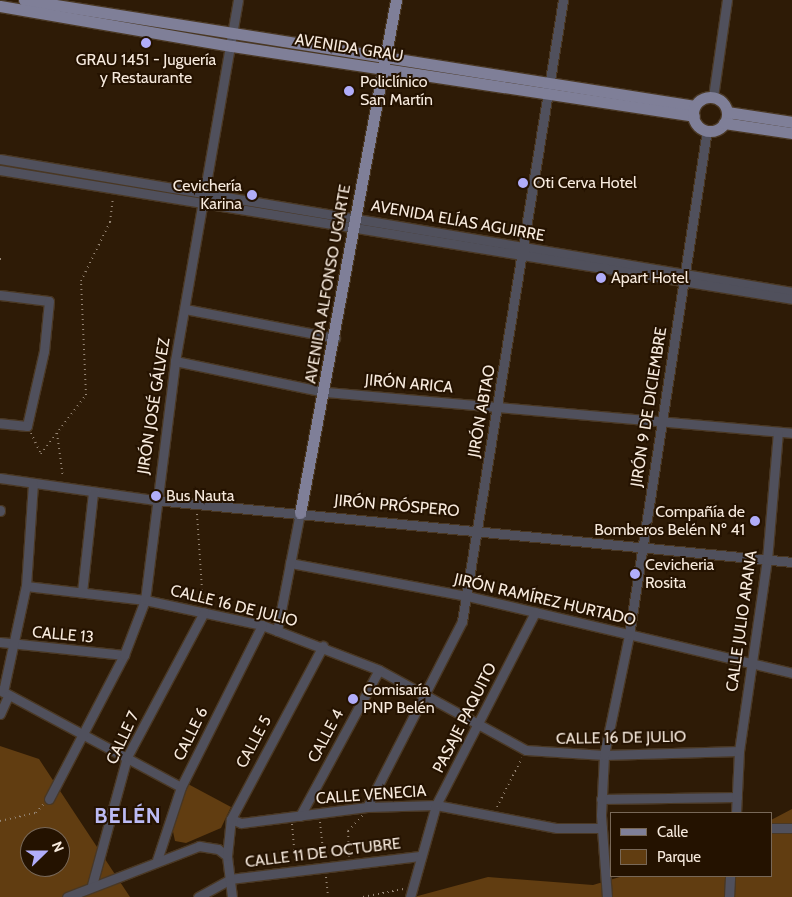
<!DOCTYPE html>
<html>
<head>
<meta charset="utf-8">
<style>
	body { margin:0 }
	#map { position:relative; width:792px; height:897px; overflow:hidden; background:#2e1b06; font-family:Cabin,sans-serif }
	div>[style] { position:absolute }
	.green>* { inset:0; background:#613d11 }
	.path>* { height:2px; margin-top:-1px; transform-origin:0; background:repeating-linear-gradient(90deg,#958574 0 1px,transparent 0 5px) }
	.roads { filter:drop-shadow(1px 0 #4a3824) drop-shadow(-1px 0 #4a3824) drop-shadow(0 1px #4a3824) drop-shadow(0 -1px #4a3824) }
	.minor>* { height:9px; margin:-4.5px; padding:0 4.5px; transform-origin:4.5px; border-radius:4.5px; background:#50505c }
	.major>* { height:11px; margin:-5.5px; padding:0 5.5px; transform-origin:5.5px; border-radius:5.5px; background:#7f7f98 }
	.major>.ring { margin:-5.5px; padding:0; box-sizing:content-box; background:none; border:11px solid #7f7f98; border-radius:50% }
	.dots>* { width:14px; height:14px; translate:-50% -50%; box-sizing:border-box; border:2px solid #241200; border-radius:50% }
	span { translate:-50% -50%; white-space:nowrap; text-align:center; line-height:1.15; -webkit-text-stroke:4px #241200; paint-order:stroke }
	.street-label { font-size:16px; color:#f7eadd }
	.poi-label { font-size:16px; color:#f7eadd }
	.left { translate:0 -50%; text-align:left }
	.right { translate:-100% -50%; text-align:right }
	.district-label { font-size:21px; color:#bcbbf4; font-weight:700; letter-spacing:1px }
	.legend { position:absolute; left:610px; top:812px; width:162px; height:65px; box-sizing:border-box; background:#241200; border:1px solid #786858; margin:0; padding:6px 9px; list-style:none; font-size:15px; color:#f7eadd }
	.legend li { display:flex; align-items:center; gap:10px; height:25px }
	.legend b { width:25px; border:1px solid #786858 }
	.north { position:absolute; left:20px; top:827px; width:50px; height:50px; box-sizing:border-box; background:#241200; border:1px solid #786858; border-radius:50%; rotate:68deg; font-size:14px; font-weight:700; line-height:20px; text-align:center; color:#f7eadd }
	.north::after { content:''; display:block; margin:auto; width:18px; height:22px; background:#b1adfa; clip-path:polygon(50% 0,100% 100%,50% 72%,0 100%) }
</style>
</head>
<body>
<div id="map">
	<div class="green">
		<i style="clip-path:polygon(evenodd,0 746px,39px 759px,130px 897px,0 897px,0 746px,30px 837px,60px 837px,60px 867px,30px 867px,30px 837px)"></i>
		<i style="clip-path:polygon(188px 784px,231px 807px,221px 828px,186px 843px,175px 841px,172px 827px)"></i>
		<i style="clip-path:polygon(792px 809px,792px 897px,414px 897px,488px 877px,593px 885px,623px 876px,771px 876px,771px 820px)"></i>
	</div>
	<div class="path">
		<i style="left:0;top:259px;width:2px"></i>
		<i style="left:31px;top:433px;width:23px;rotate:65deg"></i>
		<i style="left:41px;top:454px;width:74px;rotate:-52.7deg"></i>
		<i style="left:86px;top:395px;width:114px;rotate:-92.5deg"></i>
		<i style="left:81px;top:281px;width:66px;rotate:-63.8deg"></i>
		<i style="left:110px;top:222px;width:24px;rotate:-83deg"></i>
		<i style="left:57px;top:433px;width:45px;rotate:82.4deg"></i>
		<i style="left:197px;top:514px;width:90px;rotate:86.2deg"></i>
		<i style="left:497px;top:807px;width:55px;rotate:-63deg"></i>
		<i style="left:0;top:821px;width:37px;rotate:-13deg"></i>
		<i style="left:36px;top:813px;width:11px;rotate:-49deg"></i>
		<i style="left:320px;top:822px;width:38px;rotate:84deg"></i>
		<i style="left:292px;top:824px;width:38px;rotate:85deg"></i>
		<i style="left:349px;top:857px;width:26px;rotate:-92deg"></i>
		<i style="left:348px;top:831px;width:21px;rotate:-47deg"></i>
		<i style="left:326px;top:877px;width:20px;rotate:84deg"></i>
		<i style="left:363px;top:897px;width:41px;rotate:-11.3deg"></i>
	</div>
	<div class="roads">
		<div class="minor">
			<i style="left:713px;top:97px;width:98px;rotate:-81.8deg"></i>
			<i style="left:0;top:159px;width:803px;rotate:9.53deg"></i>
			<i style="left:0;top:170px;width:802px;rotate:9.25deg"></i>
			<i style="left:0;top:295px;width:49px;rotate:7deg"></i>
			<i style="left:49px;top:301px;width:50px;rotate:95.7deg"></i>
			<i style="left:44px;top:351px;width:77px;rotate:102.8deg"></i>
			<i style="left:27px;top:426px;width:27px;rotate:-174deg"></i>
			<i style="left:185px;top:309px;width:153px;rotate:10.9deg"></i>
			<i style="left:175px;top:361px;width:153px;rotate:11.7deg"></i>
			<i style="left:325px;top:392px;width:469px;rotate:5deg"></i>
			<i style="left:0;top:478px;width:157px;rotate:8.1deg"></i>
			<i style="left:155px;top:500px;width:640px;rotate:5.56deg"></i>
			<i style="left:0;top:511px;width:1px;rotate:-90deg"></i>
			<i style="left:290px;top:563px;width:180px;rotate:10.6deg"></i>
			<i style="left:467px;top:596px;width:334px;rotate:13.3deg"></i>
			<i style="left:26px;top:586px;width:120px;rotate:6.7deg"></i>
			<i style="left:145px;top:600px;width:120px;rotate:12.1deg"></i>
			<i style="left:262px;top:625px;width:125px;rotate:21deg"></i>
			<i style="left:379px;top:670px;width:167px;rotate:28.6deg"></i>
			<i style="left:526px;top:750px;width:78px;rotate:3.7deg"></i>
			<i style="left:604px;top:755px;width:135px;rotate:-1.7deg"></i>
			<i style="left:82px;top:592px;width:101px;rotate:-83.7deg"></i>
			<i style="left:277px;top:631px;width:120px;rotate:-79deg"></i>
			<i style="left:0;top:642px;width:125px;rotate:6deg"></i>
			<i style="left:0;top:690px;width:205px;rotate:28.2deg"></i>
			<i style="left:3px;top:692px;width:108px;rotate:-77.8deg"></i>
			<i style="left:26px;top:586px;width:103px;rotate:-86.1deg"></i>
			<i style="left:0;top:714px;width:20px;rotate:-66deg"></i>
			<i style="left:49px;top:799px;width:162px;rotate:-62.5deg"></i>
			<i style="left:124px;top:655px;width:59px;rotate:-69.1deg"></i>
			<i style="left:145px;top:600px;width:241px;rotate:-82.8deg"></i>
			<i style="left:175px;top:361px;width:366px;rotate:-80.1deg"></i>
			<i style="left:601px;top:799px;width:136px;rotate:-0.8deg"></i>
			<i style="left:367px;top:807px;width:209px;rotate:-62.9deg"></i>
			<i style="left:462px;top:621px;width:629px;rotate:-80.76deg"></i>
			<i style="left:736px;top:813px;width:62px;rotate:-87.2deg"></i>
			<i style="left:739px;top:751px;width:193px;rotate:-81.7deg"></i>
			<i style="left:767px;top:560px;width:128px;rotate:-85.1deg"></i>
			<i style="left:300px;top:816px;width:166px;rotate:-61.6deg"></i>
			<i style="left:231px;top:819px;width:11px;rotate:22deg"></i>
			<i style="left:241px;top:823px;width:127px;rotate:-7.2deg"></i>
			<i style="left:367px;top:807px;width:69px;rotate:-1.7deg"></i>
			<i style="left:436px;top:805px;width:123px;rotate:10.8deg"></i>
			<i style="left:557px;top:828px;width:45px"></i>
			<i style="left:771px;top:828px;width:21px"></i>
			<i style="left:157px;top:860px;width:77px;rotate:-71.8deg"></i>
			<i style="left:181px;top:787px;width:181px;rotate:-63.4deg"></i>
			<i style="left:92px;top:885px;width:133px;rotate:-74.7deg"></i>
			<i style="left:127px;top:757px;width:164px;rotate:-62deg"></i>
			<i style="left:67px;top:897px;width:142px;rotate:-21.1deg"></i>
			<i style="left:199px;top:846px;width:19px;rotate:9deg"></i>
			<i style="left:218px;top:849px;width:11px;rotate:38deg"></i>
			<i style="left:198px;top:897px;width:37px;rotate:-29deg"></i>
			<i style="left:230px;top:879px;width:191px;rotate:-6.9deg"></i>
			<i style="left:232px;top:897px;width:41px;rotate:-97deg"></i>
			<i style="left:227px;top:856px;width:37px;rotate:-84deg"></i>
			<i style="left:231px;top:819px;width:196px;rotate:-62deg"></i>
			<i style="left:410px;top:897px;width:96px;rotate:-74.2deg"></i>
			<i style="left:436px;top:805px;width:217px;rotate:-62.8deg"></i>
			<i style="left:607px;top:897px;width:82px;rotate:-94.2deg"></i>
			<i style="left:601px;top:815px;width:60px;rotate:-87.1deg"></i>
			<i style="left:604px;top:755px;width:123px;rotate:-78.2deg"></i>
			<i style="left:629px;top:635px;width:511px;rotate:-81.22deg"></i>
			<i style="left:729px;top:897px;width:21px;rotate:-87deg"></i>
		</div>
		<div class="major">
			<i style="left:24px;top:0;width:679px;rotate:8.98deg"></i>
			<i style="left:0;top:6px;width:235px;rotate:9.8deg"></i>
			<i style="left:232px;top:46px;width:467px;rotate:8.6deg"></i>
			<i class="ring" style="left:693px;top:97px;width:23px;height:23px"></i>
			<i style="left:727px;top:112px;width:66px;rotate:8.7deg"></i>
			<i style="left:724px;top:123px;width:69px;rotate:8.4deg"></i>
			<i style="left:300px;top:513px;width:522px;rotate:-79.4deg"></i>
		</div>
	</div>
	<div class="dots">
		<i style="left:146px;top:43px;background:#b1adfa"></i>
		<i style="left:349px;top:91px;background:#b1adfa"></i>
		<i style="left:523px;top:183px;background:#b1adfa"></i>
		<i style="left:252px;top:195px;background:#b1adfa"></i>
		<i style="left:601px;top:278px;background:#b1adfa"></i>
		<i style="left:156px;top:496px;background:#b1adfa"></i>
		<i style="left:755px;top:521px;background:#b1adfa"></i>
		<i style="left:635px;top:574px;background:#b1adfa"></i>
		<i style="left:353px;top:699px;background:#b1adfa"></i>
	</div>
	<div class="street-label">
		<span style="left:349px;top:48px;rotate:9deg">AVENIDA GRAU</span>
		<span style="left:458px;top:221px;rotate:10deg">AVENIDA ELÍAS AGUIRRE</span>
		<span style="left:328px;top:284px;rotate:-80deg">AVENIDA ALFONSO UGARTE</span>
		<span style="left:409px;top:384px;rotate:5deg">JIRÓN ARICA</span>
		<span style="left:154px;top:406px;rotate:-81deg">JIRÓN JOSÉ GÁLVEZ</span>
		<span style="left:649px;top:407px;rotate:-81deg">JIRÓN 9 DE DICIEMBRE</span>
		<span style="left:482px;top:411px;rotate:-80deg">JIRÓN ABTAO</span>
		<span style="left:397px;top:506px;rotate:5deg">JIRÓN PRÓSPERO</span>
		<span style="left:545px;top:600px;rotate:13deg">JIRÓN RAMÍREZ HURTADO</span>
		<span style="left:234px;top:606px;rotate:14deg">CALLE 16 DE JULIO</span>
		<span style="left:742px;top:621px;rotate:-82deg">CALLE JULIO ARANA</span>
		<span style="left:63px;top:635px;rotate:5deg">CALLE 13</span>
		<span style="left:465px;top:718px;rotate:-63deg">PASAJE PAQUITO</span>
		<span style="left:191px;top:734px;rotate:-64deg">CALLE 6</span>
		<span style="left:326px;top:736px;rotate:-62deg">CALLE 4</span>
		<span style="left:123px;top:738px;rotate:-65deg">CALLE 7</span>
		<span style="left:621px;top:738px;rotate:-1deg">CALLE 16 DE JULIO</span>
		<span style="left:254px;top:742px;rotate:-62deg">CALLE 5</span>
		<span style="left:371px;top:795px;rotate:-4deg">CALLE VENECIA</span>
		<span style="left:323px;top:853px;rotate:-7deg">CALLE 11 DE OCTUBRE</span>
	</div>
	<div class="poi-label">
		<span style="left:146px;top:69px">GRAU 1451 - Juguería<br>y Restaurante</span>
		<span class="left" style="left:360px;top:91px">Policlínico<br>San Martín</span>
		<span class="left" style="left:533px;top:183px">Oti Cerva Hotel</span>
		<span class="right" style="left:242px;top:195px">Cevichería<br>Karina</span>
		<span class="left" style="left:611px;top:278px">Apart Hotel</span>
		<span class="left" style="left:166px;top:496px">Bus Nauta</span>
		<span class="right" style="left:745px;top:521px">Compañía de<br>Bomberos Belén Nº 41</span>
		<span class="left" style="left:645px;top:574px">Cevicheria<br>Rosita</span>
		<span class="left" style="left:363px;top:699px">Comisaría<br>PNP Belén</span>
	</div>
	<div class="district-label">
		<span style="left:128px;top:816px">BELÉN</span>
	</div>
	<ul class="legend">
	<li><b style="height:6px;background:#7f7f98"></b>Calle</li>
	<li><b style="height:14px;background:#613d11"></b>Parque</li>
	</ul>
	<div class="north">N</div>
</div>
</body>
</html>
